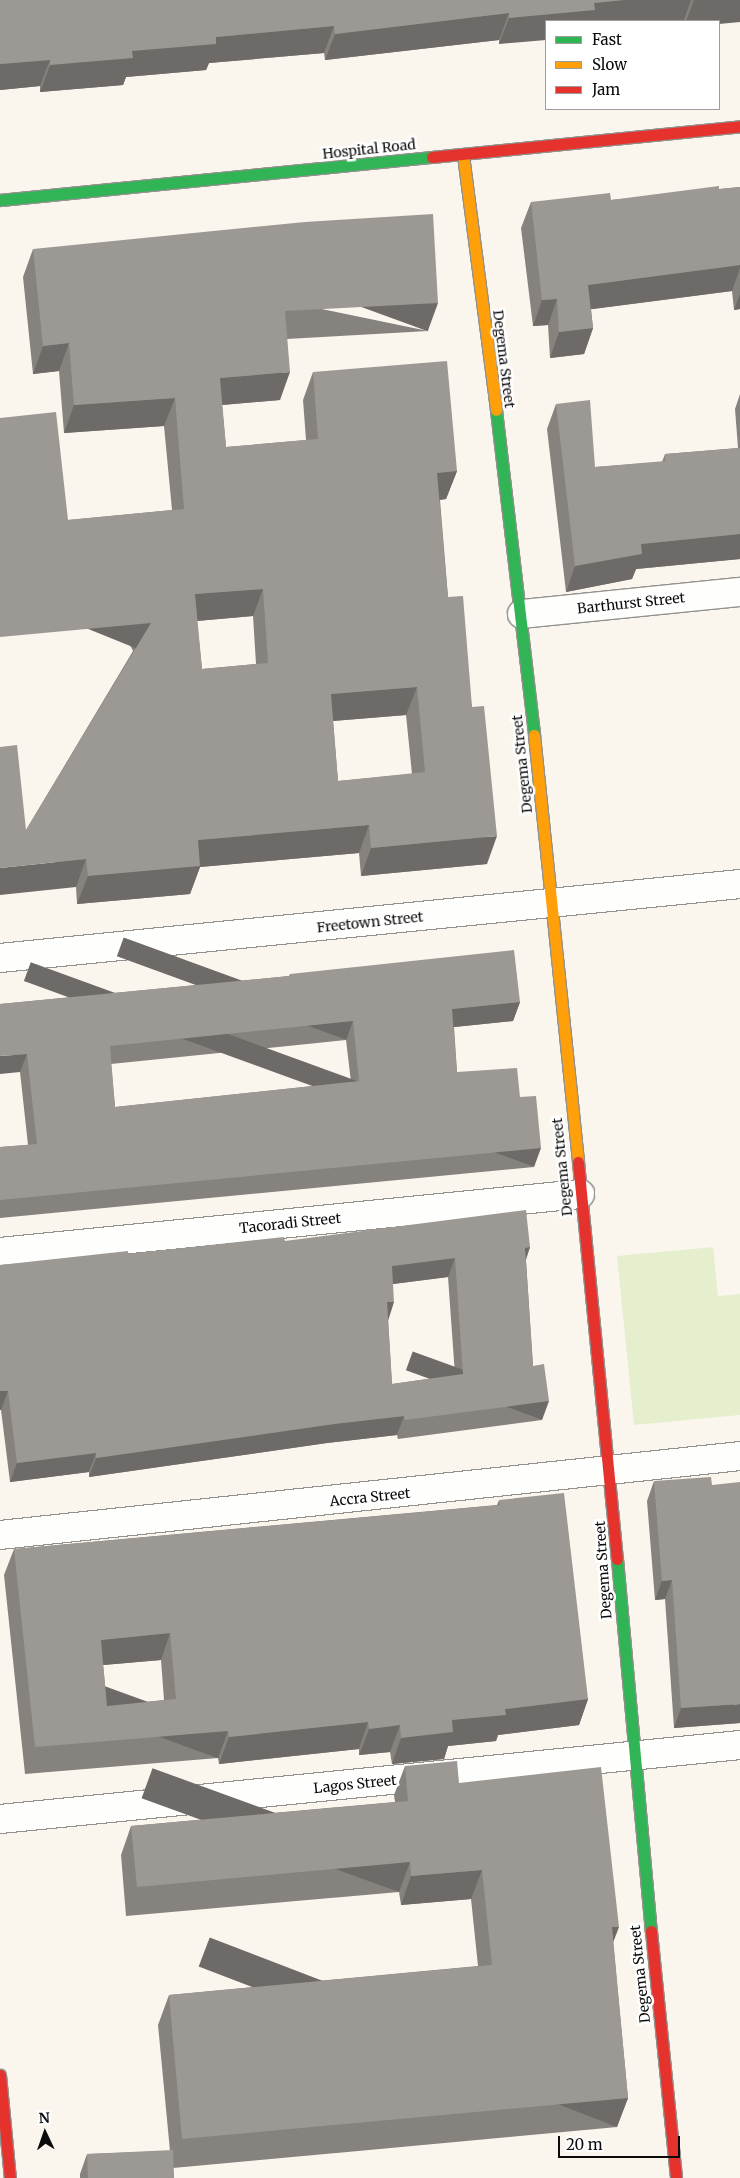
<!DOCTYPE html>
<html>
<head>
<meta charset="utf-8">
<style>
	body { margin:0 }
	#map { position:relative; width:740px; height:2178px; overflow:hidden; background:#faf6ed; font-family:Merriweather,serif }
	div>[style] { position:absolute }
	.green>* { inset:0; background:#e5efcd }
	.roads { filter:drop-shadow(1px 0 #93918d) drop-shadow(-1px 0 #93918d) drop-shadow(0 1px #93918d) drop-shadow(0 -1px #93918d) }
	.street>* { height:28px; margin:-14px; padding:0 14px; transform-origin:14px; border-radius:14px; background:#fefefc }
	.fast>* { height:11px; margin:-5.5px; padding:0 5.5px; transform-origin:5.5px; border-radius:5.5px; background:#30b455 }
	.slow>* { height:11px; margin:-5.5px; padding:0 5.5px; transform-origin:5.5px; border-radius:5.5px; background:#ff9f0a }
	.jam>* { height:11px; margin:-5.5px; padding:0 5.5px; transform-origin:5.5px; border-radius:5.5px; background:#e5322d }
	.wall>* { inset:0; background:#86837f }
	.shaded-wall>* { inset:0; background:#6d6a68; transform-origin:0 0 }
	.building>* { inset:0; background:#9c9894 }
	span { translate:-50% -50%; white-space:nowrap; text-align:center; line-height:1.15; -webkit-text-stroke:5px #fff; paint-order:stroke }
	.street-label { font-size:14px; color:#0b0b0b }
	.legend { position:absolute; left:545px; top:20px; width:175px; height:90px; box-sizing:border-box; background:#fff; border:1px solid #9d9d9d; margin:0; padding:6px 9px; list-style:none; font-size:15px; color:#0b0b0b }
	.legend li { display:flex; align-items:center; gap:10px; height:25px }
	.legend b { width:25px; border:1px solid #9d9d9d }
	.north { position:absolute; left:20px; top:2108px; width:50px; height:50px; -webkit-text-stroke:4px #fff; paint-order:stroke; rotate:357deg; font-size:14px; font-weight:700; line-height:20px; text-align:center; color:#0b0b0b }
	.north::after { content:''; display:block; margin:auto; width:18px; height:22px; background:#0b0b0b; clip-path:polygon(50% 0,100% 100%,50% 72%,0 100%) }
	.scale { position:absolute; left:558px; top:2136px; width:122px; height:22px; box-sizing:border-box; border:2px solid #0b0b0b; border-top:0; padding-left:6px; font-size:15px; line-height:18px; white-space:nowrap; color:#0b0b0b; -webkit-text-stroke:4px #fff; paint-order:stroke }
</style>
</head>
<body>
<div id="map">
	<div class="green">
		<i style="clip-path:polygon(713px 1247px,718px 1296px,740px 1294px,740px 1415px,634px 1425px,617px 1256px)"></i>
	</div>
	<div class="roads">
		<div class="street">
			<i style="left:522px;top:614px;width:219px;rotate:-5.8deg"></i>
			<i style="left:0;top:958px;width:744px;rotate:-5.71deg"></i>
			<i style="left:0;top:1252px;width:583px;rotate:-5.71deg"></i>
			<i style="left:0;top:1535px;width:744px;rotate:-6.09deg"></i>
			<i style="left:0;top:1819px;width:744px;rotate:-5.71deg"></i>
		</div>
		<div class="fast">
			<i style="left:0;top:200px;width:434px;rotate:-5.7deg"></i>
			<i style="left:496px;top:410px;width:327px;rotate:83.3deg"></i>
			<i style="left:617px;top:1559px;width:374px;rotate:84.8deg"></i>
		</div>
		<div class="slow">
			<i style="left:463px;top:155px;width:257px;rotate:82.6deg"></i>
			<i style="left:534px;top:735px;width:429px;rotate:84.1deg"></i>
		</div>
		<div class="jam">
			<i style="left:432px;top:157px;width:310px;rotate:-5.7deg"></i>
			<i style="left:578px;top:1162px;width:399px;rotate:84.4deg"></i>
			<i style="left:651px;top:1931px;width:248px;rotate:84.2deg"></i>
			<i style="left:0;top:2075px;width:103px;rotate:84.5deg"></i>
		</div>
	</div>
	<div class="wall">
		<i style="clip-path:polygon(0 0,740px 0,719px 21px,684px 21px,684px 20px,546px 21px,499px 44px,499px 40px,325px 60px,324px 53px,209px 63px,206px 70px,126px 77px,123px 85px,40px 92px,40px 86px,0 90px)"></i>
		<i style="clip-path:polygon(740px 187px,740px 309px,734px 310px,732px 291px,591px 309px,593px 328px,584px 354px,550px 358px,548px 325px,533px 326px,521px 228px,531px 202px,611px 200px)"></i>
		<i style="clip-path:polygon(evenodd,33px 249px,428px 331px,287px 339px,280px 400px,222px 405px,226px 447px,306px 440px,303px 400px,313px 372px,457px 471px,446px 499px,440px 500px,448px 597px,472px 707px,487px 864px,361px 876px,359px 853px,200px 867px,190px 894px,77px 904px,76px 887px,26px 830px,133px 651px,68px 520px,172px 510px,164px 426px,64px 433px,59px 371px,33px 374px,23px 277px,33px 249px,253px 616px,256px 664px,202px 669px,197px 621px,253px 616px,33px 249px,406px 715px,412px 774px,338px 781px,333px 721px,406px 715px)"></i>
		<i style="clip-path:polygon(740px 394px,740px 559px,636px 569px,632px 579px,566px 592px,547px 429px,556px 404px,595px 467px,662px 462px,665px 454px,738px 448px,735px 409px)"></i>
		<i style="clip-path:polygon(evenodd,290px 974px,520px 1002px,513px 1021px,454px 1027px,457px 1072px,520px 1097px,534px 1167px,0 1218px,0 1147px,28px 1145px,20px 1072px,0 1004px,289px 976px,290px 974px,346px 1040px,351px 1082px,115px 1107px,111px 1064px,346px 1040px)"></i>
		<i style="clip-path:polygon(evenodd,285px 1241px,530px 1247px,526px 1260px,533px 1366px,542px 1420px,398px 1439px,397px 1435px,327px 1443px,89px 1477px,89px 1472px,10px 1482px,1px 1410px,0 1265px,285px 1241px,448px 1277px,455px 1375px,392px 1384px,388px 1319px,393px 1284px,448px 1277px)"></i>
		<i style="clip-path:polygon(654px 1481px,740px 1723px,674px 1728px,665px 1599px,655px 1600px,647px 1501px)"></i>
		<i style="clip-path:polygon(evenodd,499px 1500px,588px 1699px,579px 1725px,498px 1735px,496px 1741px,448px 1746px,444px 1759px,392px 1764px,390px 1752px,359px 1755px,359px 1749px,219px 1764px,218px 1758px,25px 1774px,4px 1575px,14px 1549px,497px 1505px,499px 1500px,161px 1660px,164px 1700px,107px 1706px,103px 1665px,161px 1660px)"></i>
		<i style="clip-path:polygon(405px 1766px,459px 1783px,613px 1941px,628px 2098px,617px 2127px,173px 2168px,174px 2178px,80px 2178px,80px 2174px,87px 2154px,170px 2151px,158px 2025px,169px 1995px,478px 1966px,471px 1899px,401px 1905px,399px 1892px,126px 1916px,121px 1855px,131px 1826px,395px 1802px,394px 1795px)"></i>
	</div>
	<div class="shaded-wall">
		<i style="clip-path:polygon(624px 0,691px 0,684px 20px,670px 21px,546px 21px,546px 40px,499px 44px,509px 18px,594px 3px)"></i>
		<i style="clip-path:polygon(694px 0,740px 0,740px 22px,719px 24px,719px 21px,686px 21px)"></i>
		<i style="clip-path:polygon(509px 13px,499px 40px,325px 60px,335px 34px)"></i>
		<i style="clip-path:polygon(334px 26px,324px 53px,209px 63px,206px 70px,126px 77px,123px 85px,40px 92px,50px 65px,132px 51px,216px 37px)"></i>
		<i style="clip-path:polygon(50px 60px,40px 86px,0 90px,0 64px)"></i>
		<i style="clip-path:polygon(740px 265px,740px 268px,732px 291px,578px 311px,588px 285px)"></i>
		<i style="clip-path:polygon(740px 294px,740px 309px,734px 310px)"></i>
		<i style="clip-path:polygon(557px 299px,548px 325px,533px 326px,542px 300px)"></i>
		<i style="left:438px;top:303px;width:30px;height:153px;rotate:110deg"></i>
		<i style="clip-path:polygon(593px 328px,584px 354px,550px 358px,559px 332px)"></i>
		<i style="clip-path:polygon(69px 343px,59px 371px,33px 374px,43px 346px)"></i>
		<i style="clip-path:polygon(290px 372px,280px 400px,210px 406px,220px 378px)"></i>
		<i style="clip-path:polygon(175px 398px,164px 426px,64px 433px,74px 405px)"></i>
		<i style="clip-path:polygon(457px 471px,446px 499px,427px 501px,437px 473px)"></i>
		<i style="clip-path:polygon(740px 534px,740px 559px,636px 569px,632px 579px,566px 592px,575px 566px,641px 544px)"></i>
		<i style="clip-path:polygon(263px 589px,253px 616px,185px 622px,195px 594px)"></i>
		<i style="left:151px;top:623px;width:29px;height:152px;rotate:112deg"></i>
		<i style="clip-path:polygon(417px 687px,406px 715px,320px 722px,331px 694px)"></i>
		<i style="clip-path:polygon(369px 825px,359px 853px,200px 867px,190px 894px,77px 904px,88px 876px,198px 840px)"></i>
		<i style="clip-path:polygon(497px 836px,487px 864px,361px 876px,371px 848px)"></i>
		<i style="clip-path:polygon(86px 859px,76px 887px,0 895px,0 868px)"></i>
		<i style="clip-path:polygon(520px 1002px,513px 1021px,445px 1028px,452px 1009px)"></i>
		<i style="left:353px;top:1021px;width:20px;height:244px;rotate:110deg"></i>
		<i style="clip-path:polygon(27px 1054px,20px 1072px,0 1074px,0 1056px)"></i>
		<i style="left:541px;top:1148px;width:20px;height:543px;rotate:110deg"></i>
		<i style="clip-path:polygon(530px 1247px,523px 1266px,525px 1248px)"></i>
		<i style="clip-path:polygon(455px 1258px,448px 1277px,385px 1285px,392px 1266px)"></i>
		<i style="clip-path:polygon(387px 1302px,394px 1302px,388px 1321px)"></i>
		<i style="clip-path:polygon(0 1391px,8px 1391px,1px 1410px,0 1410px)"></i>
		<i style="left:549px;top:1401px;width:20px;height:145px;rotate:110deg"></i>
		<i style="clip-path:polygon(404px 1416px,397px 1435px,327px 1443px,89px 1477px,96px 1458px,334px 1424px)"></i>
		<i style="clip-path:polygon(96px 1453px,89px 1472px,10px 1482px,17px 1463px)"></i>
		<i style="clip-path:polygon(672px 1580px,665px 1599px,655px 1600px,662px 1581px)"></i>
		<i style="clip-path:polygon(170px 1633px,161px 1660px,92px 1666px,101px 1640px)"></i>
		<i style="clip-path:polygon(588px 1699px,579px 1725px,498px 1735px,496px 1741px,448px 1746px,444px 1759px,392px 1764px,401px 1738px,452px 1720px,505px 1709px)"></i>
		<i style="clip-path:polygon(740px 1704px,740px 1723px,674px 1728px,681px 1708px)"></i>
		<i style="clip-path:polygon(368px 1722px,359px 1749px,219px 1764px,229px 1737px)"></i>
		<i style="clip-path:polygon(400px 1725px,390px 1752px,359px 1755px,369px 1729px)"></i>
		<i style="left:228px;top:1731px;width:29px;height:194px;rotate:110deg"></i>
		<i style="left:410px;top:1862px;width:32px;height:274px;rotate:110deg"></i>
		<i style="clip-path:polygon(482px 1870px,471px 1899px,401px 1905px,411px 1876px)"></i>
		<i style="clip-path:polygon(612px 1927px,619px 1927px,608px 1956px)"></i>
		<i style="left:628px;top:2098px;width:31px;height:448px;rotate:111deg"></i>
	</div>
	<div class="building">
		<i style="clip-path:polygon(0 0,624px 0,594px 3px,595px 10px,509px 18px,509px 13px,335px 34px,334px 26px,216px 37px,216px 44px,132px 51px,133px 58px,50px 65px,50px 60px,0 64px)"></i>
		<i style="clip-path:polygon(719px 186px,719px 189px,740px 187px,740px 265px,588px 285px,593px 328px,559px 332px,557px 299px,542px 300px,531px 202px,610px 193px,611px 200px)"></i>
		<i style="clip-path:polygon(evenodd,433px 214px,438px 303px,285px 311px,290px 372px,220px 378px,226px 447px,318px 439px,313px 372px,447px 361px,457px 471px,437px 473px,448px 597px,463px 596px,472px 707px,484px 706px,497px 836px,371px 848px,369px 825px,198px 840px,200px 866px,88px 876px,86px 859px,0 868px,0 747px,17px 745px,26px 830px,151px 623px,0 637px,0 418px,56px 412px,68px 520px,184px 509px,175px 398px,74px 405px,69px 343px,43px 346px,33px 249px,305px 222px,433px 214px,263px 589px,268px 663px,202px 669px,195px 594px,263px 589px,433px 214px,417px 687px,425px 772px,338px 781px,331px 694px,417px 687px)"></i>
		<i style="clip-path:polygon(590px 400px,595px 467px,665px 461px,665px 454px,740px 448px,740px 534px,641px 544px,642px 554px,575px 566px,556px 404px)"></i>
		<i style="clip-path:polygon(evenodd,514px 950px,520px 1002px,452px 1009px,457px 1072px,517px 1068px,520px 1097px,536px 1096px,541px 1148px,0 1200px,0 1147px,37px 1144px,27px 1054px,0 1056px,0 1004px,290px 976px,290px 974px,514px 950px,353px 1021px,359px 1081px,115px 1107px,110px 1046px,353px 1021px)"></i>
		<i style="clip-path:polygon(evenodd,526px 1210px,530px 1247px,525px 1248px,533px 1366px,544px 1364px,549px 1401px,405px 1420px,404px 1416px,334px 1424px,96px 1458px,96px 1453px,17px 1463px,8px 1391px,0 1391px,0 1265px,128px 1251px,128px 1254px,284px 1237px,285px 1241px,526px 1210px,455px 1258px,463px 1374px,392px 1384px,387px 1302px,394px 1302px,392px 1266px,455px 1258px)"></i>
		<i style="clip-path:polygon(711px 1477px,712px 1485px,740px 1482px,740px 1704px,681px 1708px,672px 1580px,662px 1581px,654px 1481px)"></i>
		<i style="clip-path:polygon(evenodd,564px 1493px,588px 1699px,505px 1709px,506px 1715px,452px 1720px,453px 1732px,401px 1738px,400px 1725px,369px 1729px,368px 1722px,229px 1737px,228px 1731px,35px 1747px,14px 1549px,500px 1505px,499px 1500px,564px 1493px,170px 1633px,176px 1699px,107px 1706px,101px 1640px,170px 1633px)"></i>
		<i style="clip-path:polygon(457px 1761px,459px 1783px,601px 1767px,619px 1927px,612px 1927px,628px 2098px,182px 2139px,169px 1995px,492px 1965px,482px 1870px,411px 1876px,410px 1862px,137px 1887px,131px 1826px,408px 1801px,405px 1766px)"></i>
		<i style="clip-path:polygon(173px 2150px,174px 2178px,88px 2178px,87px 2154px)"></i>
	</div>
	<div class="street-label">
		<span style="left:369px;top:149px;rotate:-6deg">Hospital Road</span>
		<span style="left:504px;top:359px;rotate:83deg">Degema Street</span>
		<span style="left:631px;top:603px;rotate:-6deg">Barthurst Street</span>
		<span style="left:522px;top:764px;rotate:-96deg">Degema Street</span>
		<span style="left:370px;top:922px;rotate:-6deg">Freetown Street</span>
		<span style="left:562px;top:1167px;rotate:-96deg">Degema Street</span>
		<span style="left:290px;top:1223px;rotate:-6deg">Tacoradi Street</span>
		<span style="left:370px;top:1497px;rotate:-6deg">Accra Street</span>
		<span style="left:603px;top:1570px;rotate:-94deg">Degema Street</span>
		<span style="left:355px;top:1784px;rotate:-6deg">Lagos Street</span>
		<span style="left:640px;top:1974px;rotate:-96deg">Degema Street</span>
	</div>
	<ul class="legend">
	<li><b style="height:6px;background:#30b455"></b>Fast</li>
	<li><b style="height:6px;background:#ff9f0a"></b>Slow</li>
	<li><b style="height:6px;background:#e5322d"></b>Jam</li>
	</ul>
	<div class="north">N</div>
	<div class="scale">20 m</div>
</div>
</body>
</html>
